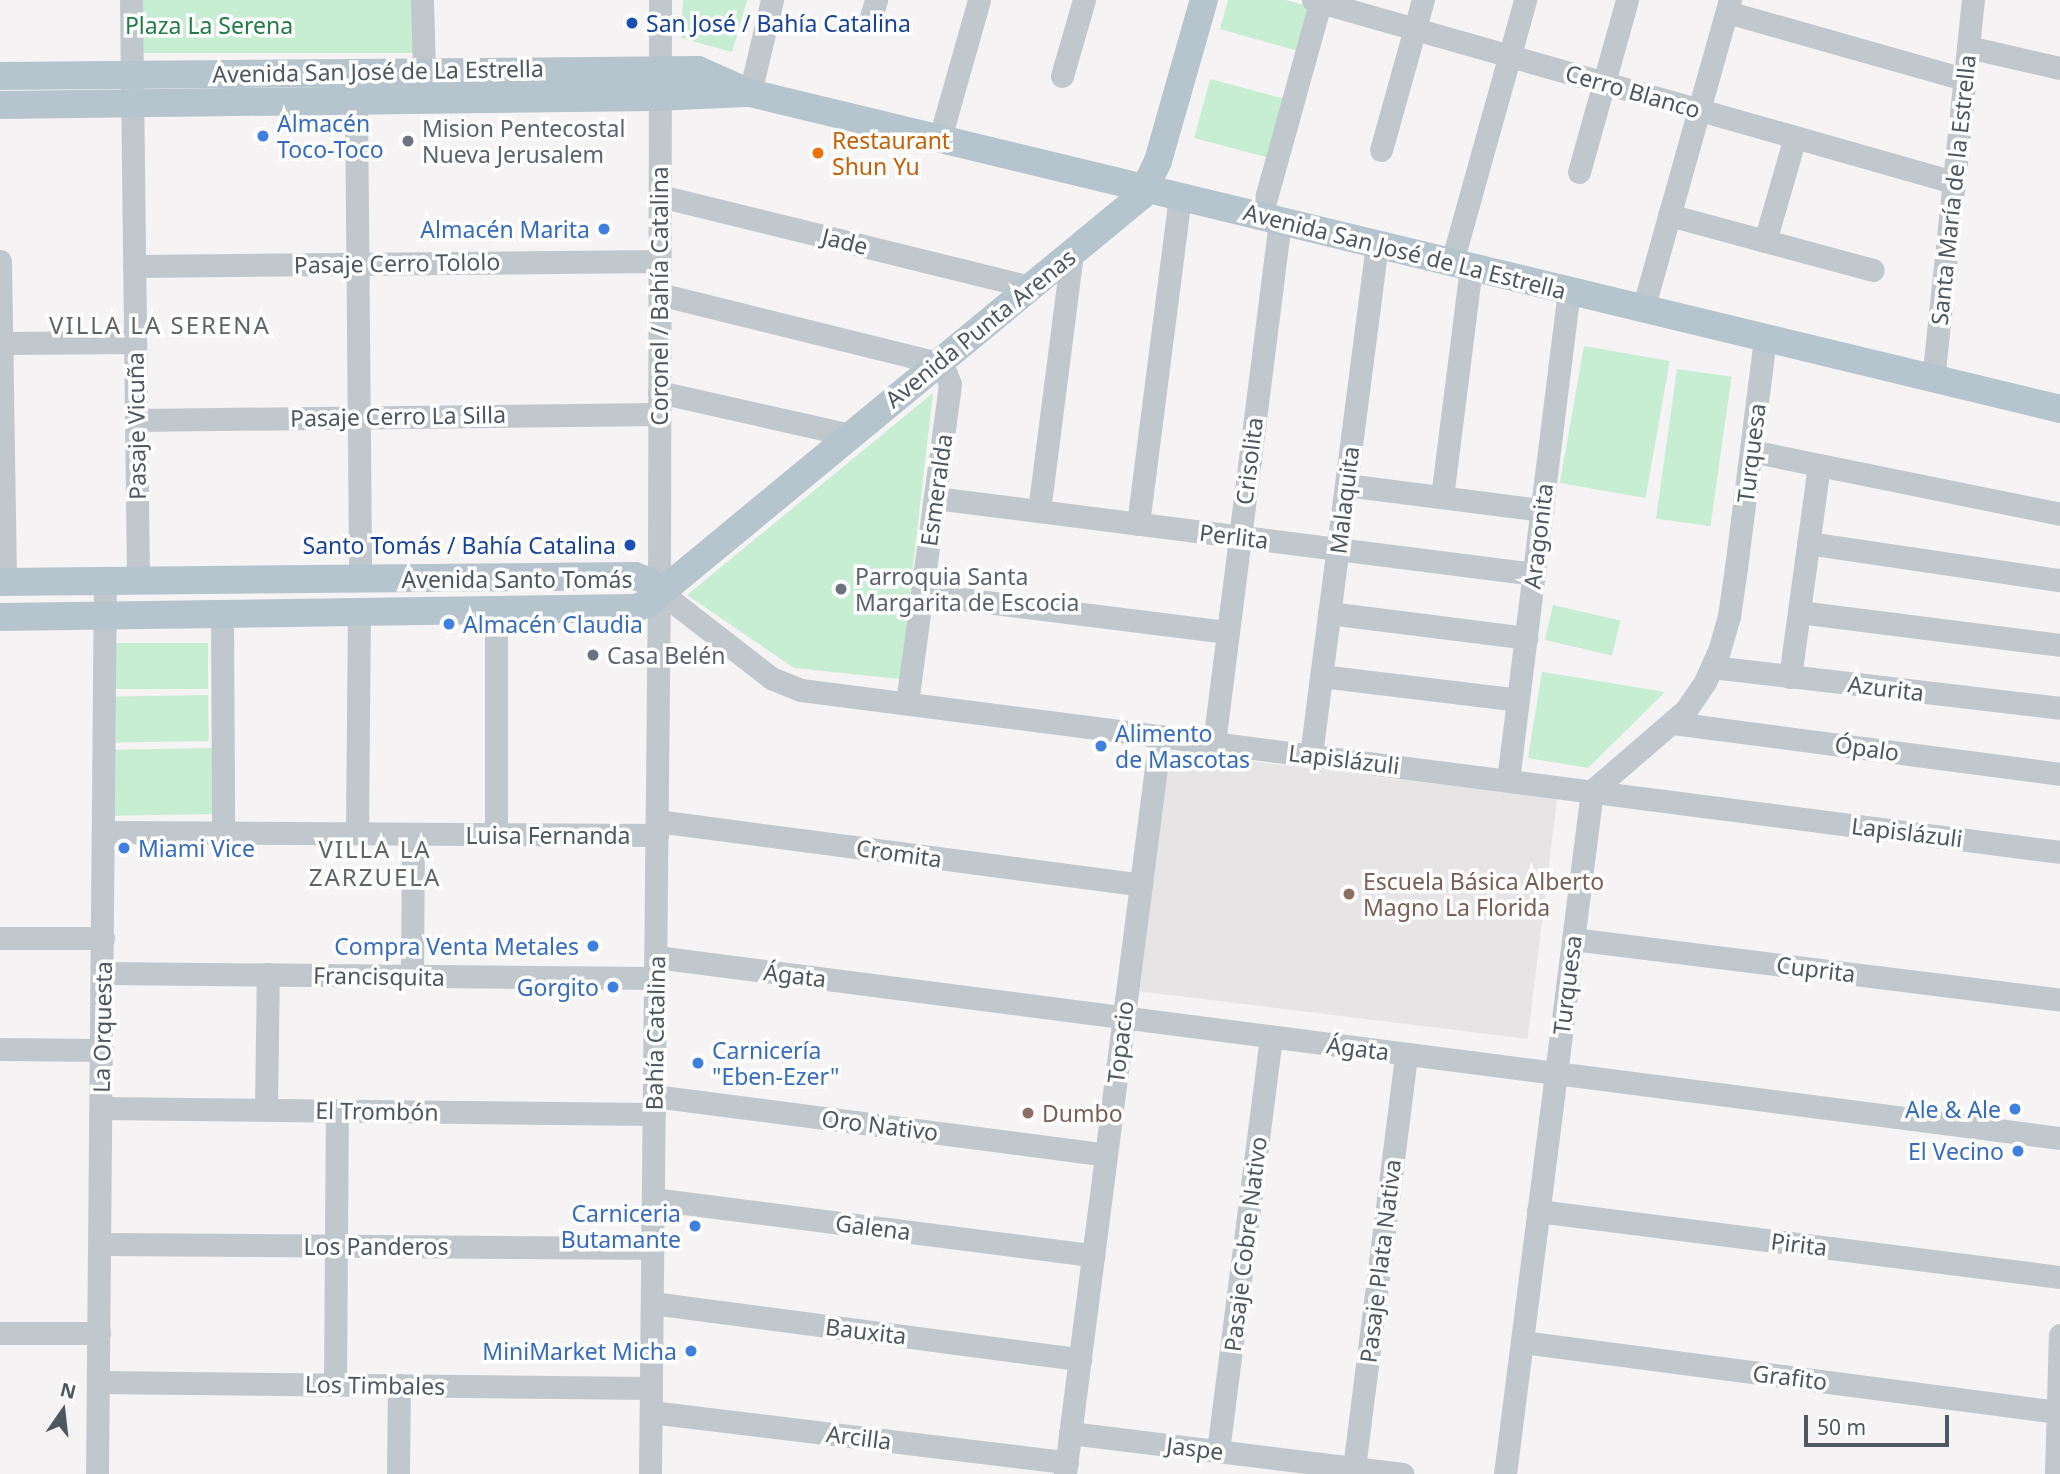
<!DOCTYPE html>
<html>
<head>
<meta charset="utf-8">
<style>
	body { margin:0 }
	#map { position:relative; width:2060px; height:1474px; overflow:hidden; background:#f5f3f3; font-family:"Noto Sans",sans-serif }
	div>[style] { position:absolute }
	.education>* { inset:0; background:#e6e4e4; transform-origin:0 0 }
	.green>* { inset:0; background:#c7edd3; transform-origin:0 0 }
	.minor>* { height:23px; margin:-11.5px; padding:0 11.5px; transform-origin:11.5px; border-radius:11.5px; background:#c0c8ce }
	.major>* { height:28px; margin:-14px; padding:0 14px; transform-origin:14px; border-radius:14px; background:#b6c4ce }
	.dots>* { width:19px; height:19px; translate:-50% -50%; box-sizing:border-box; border:4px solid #fff; border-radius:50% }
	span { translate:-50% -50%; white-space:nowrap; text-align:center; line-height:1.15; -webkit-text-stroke:7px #fff; paint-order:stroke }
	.transit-label { font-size:23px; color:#164399 }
	.left { translate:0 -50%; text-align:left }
	.right { translate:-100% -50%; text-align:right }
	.park-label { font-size:23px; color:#217c47 }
	.street-label { font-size:23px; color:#4c575f }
	.shop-label { font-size:23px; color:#366cbe }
	.worship-label { font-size:23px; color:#5b616d }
	.food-label { font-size:23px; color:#c56008 }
	.education-label { font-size:23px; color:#785e54 }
	.neighbourhood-label { font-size:24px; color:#606467; letter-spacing:2px }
	.north { position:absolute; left:28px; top:1376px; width:70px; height:70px; -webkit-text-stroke:5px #fff; paint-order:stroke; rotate:14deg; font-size:19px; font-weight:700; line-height:28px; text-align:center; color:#4c575f }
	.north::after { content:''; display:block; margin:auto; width:24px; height:32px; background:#4c575f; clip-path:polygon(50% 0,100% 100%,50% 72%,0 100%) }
	.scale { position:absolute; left:1804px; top:1415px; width:145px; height:32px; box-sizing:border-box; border:4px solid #4c575f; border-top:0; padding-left:9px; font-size:21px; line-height:24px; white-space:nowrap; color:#4c575f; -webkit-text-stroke:5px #fff; paint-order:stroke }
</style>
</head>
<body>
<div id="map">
	<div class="education">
		<i style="left:1169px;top:751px;width:391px;height:242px;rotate:7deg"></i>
	</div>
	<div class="green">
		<i style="left:143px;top:0;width:271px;height:53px"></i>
		<i style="clip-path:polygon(683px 0,747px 0,732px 52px,681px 38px)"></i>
		<i style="clip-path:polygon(1228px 0,1286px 0,1310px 7px,1298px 51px,1220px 29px)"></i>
		<i style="left:1210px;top:79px;width:79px;height:61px;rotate:15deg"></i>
		<i style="left:1584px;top:346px;width:87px;height:139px;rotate:10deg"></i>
		<i style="left:1677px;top:369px;width:55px;height:151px;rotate:8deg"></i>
		<i style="clip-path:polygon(933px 393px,900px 679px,794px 668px,687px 595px)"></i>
		<i style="left:1553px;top:605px;width:69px;height:36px;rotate:13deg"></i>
		<i style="left:208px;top:643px;width:46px;height:93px;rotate:90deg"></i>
		<i style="clip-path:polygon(1542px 672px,1543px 672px,1665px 692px,1588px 768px,1528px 758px)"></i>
		<i style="left:208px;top:695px;width:46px;height:93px;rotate:89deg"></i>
		<i style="left:213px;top:748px;width:66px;height:99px;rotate:89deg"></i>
	</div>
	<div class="minor">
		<i style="left:131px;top:0;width:581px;rotate:89.31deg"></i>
		<i style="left:422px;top:0;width:71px;rotate:88.4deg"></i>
		<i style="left:1313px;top:0;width:665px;rotate:15.87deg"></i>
		<i style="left:1727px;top:12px;width:246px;rotate:15.8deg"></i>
		<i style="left:870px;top:20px;width:21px;rotate:-73deg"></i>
		<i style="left:1968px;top:47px;width:94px;rotate:12.9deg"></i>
		<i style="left:1062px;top:76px;width:79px;rotate:-73.9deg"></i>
		<i style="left:750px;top:93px;width:96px;rotate:-76.7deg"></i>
		<i style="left:356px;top:100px;width:478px;rotate:89.5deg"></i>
		<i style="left:940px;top:138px;width:143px;rotate:-74.2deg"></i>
		<i style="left:1381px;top:150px;width:156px;rotate:-74.4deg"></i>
		<i style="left:1579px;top:172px;width:179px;rotate:-74.4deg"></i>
		<i style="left:660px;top:196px;width:381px;rotate:13.8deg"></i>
		<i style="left:1669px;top:215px;width:211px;rotate:15.1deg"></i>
		<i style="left:1261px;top:216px;width:224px;rotate:-74.5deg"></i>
		<i style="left:1765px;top:241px;width:108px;rotate:-73.9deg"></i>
		<i style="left:0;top:261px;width:321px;rotate:89.1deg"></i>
		<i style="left:1452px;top:262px;width:272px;rotate:-74.4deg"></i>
		<i style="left:134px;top:266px;width:526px;rotate:-0.54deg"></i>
		<i style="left:659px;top:294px;width:287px;rotate:13.9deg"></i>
		<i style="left:938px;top:363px;width:8px;rotate:45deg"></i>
		<i style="left:944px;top:369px;width:16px;rotate:68deg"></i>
		<i style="left:950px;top:384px;width:8px;rotate:97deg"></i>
		<i style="left:949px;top:392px;width:314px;rotate:97.7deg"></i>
		<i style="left:1643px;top:309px;width:321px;rotate:-74.3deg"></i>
		<i style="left:0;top:343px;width:135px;rotate:-0.4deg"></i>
		<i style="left:1933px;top:380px;width:382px;rotate:-84deg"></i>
		<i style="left:659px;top:392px;width:196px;rotate:12.7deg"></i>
		<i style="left:136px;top:420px;width:523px;rotate:-0.66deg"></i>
		<i style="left:1751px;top:451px;width:315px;rotate:11.5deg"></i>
		<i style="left:1346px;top:485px;width:198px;rotate:7.3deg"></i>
		<i style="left:1442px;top:497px;width:232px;rotate:-82.8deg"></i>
		<i style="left:935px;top:498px;width:604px;rotate:7.23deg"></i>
		<i style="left:1039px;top:511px;width:260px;rotate:-82.7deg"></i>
		<i style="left:1138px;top:524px;width:331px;rotate:-82.7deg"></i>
		<i style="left:1808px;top:543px;width:255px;rotate:8.4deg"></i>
		<i style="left:659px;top:591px;width:142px;rotate:37.8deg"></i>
		<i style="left:771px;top:678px;width:32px;rotate:22deg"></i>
		<i style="left:801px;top:690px;width:1269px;rotate:7.33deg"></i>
		<i style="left:922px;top:594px;width:308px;rotate:7.1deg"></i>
		<i style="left:1799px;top:612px;width:263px;rotate:7.2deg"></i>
		<i style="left:222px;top:613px;width:220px;rotate:89.7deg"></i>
		<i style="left:1329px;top:613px;width:199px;rotate:7.2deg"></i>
		<i style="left:1712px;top:667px;width:350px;rotate:6.7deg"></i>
		<i style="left:1321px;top:676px;width:198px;rotate:6.9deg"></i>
		<i style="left:1790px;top:677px;width:214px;rotate:-82.2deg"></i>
		<i style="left:1673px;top:723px;width:390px;rotate:7.5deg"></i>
		<i style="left:1214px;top:743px;width:526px;rotate:-82.79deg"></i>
		<i style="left:1311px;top:755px;width:515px;rotate:-82.64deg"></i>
		<i style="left:1508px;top:780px;width:493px;rotate:-82.9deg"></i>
		<i style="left:657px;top:821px;width:488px;rotate:7.5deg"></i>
		<i style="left:104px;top:832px;width:553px;rotate:0.31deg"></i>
		<i style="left:357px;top:833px;width:222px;rotate:-89.5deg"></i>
		<i style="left:496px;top:835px;width:226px;rotate:-90deg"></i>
		<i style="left:0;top:938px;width:103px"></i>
		<i style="left:1573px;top:939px;width:491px;rotate:7.1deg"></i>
		<i style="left:656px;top:957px;width:1416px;rotate:7.35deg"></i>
		<i style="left:102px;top:973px;width:553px;rotate:0.52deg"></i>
		<i style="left:412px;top:976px;width:142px;rotate:-89.6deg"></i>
		<i style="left:0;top:1049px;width:102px;rotate:0.6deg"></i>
		<i style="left:654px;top:1096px;width:456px;rotate:7.4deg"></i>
		<i style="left:101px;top:1108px;width:553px;rotate:0.62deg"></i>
		<i style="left:266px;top:1109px;width:135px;rotate:-89.2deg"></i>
		<i style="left:653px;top:1199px;width:444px;rotate:7.3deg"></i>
		<i style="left:1538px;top:1211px;width:526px;rotate:7.21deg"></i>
		<i style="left:100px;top:1244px;width:553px;rotate:0.41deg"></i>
		<i style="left:652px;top:1303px;width:432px;rotate:7.5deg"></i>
		<i style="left:0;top:1333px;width:99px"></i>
		<i style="left:1522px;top:1342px;width:541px;rotate:7.44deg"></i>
		<i style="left:98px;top:1382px;width:553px;rotate:0.62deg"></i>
		<i style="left:335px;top:1384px;width:274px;rotate:-89.6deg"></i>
		<i style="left:651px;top:1412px;width:419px;rotate:6.9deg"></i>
		<i style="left:1070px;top:1433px;width:335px;rotate:7deg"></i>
		<i style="left:1218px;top:1451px;width:418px;rotate:-82.7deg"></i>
		<i style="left:1354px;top:1468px;width:417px;rotate:-82.8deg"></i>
		<i style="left:97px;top:1474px;width:893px;rotate:-89.49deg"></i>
		<i style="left:398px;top:1474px;width:89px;rotate:-89.4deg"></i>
		<i style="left:650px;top:1474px;width:883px;rotate:-89.42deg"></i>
		<i style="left:659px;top:591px;width:591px;rotate:-89.9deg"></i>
		<i style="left:1065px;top:1474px;width:744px;rotate:-82.66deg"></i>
		<i style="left:1505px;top:1474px;width:689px;rotate:-82.74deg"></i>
		<i style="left:1592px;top:791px;width:124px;rotate:-40.8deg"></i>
		<i style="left:1686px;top:710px;width:34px;rotate:-56deg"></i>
		<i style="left:1705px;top:682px;width:34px;rotate:-66deg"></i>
		<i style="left:1719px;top:651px;width:36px;rotate:-74deg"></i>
		<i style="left:1729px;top:616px;width:49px;rotate:-81.7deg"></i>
		<i style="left:1736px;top:568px;width:231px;rotate:-82.8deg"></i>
		<i style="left:2056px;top:1474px;width:139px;rotate:-88.4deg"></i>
	</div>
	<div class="major">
		<i style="left:0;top:76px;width:698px;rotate:-0.49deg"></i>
		<i style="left:698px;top:70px;width:57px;rotate:23.9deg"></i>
		<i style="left:750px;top:93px;width:1348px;rotate:13.56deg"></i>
		<i style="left:0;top:105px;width:655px;rotate:-0.7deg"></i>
		<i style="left:655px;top:97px;width:91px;rotate:-2.5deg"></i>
		<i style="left:0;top:582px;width:635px;rotate:-0.54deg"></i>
		<i style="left:635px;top:576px;width:14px;rotate:21deg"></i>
		<i style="left:648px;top:581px;width:15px;rotate:42deg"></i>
		<i style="left:0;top:617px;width:636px;rotate:-0.81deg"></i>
		<i style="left:636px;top:608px;width:13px;rotate:-23deg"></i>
		<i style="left:648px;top:603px;width:639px;rotate:-39.54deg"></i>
		<i style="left:1141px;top:196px;width:39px;rotate:-64deg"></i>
		<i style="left:1158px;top:161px;width:167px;rotate:-74.1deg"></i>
	</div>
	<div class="dots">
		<i style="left:632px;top:23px;background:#1a4fb4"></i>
		<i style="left:263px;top:136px;background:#3f7fe0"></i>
		<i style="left:408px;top:141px;background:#6b7280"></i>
		<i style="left:818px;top:153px;background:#e8710a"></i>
		<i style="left:604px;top:229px;background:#3f7fe0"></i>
		<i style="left:630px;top:545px;background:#1a4fb4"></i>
		<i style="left:841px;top:589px;background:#6b7280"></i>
		<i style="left:449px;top:624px;background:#3f7fe0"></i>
		<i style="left:593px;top:655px;background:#6b7280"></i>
		<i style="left:1101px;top:746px;background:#3f7fe0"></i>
		<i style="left:124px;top:848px;background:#3f7fe0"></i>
		<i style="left:1349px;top:894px;background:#8d6e63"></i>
		<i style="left:593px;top:946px;background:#3f7fe0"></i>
		<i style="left:613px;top:987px;background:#3f7fe0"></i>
		<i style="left:698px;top:1063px;background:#3f7fe0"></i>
		<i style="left:2015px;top:1109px;background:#3f7fe0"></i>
		<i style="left:1028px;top:1113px;background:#8d6e63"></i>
		<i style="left:2018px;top:1151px;background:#3f7fe0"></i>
		<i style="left:695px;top:1226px;background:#3f7fe0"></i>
		<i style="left:691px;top:1351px;background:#3f7fe0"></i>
	</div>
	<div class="transit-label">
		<span class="left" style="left:646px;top:23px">San José / Bahía Catalina</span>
		<span class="right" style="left:616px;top:545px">Santo Tomás / Bahía Catalina</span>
	</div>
	<div class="park-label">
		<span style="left:209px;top:25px">Plaza La Serena</span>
	</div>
	<div class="street-label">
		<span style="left:378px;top:71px;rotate:-1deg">Avenida San José de La Estrella</span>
		<span style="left:1633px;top:91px;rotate:16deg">Cerro Blanco</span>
		<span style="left:1953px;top:190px;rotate:-84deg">Santa María de la Estrella</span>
		<span style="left:845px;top:241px;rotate:14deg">Jade</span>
		<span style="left:1405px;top:251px;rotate:14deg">Avenida San José de La Estrella</span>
		<span style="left:397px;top:263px;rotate:-1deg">Pasaje Cerro Tololo</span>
		<span style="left:659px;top:296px;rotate:-90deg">Coronel / Bahía Catalina</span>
		<span style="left:980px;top:328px;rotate:-39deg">Avenida Punta Arenas</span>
		<span style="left:398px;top:416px;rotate:-1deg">Pasaje Cerro La Silla</span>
		<span style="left:136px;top:426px;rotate:-91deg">Pasaje Vicuña</span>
		<span style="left:1751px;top:453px;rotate:-83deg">Turquesa</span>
		<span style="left:1249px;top:461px;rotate:-83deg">Crisolita</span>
		<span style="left:936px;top:490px;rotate:-82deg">Esmeralda</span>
		<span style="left:1344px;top:500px;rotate:-83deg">Malaquita</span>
		<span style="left:1234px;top:536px;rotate:7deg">Perlita</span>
		<span style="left:1538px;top:536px;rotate:-83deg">Aragonita</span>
		<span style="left:517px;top:579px">Avenida Santo Tomás</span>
		<span style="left:1886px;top:688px;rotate:7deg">Azurita</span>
		<span style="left:1867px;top:748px;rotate:8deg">Ópalo</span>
		<span style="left:1344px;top:759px;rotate:7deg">Lapislázuli</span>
		<span style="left:1907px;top:832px;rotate:7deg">Lapislázuli</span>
		<span style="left:548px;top:835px">Luisa Fernanda</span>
		<span style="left:899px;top:853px;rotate:8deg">Cromita</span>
		<span style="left:1816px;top:969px;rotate:7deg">Cuprita</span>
		<span style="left:795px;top:975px;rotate:7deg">Ágata</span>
		<span style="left:379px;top:976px;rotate:1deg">Francisquita</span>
		<span style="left:1567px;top:985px;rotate:-83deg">Turquesa</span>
		<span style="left:102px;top:1027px;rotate:-89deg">La Orquesta</span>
		<span style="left:655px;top:1033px;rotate:-89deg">Bahía Catalina</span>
		<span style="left:1120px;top:1042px;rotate:-83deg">Topacio</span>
		<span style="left:1358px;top:1048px;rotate:7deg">Ágata</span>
		<span style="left:377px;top:1111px;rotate:1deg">El Trombón</span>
		<span style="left:880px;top:1125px;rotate:7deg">Oro Nativo</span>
		<span style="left:873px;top:1227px;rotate:7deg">Galena</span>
		<span style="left:1245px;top:1244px;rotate:-83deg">Pasaje Cobre Nativo</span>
		<span style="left:1799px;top:1244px;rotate:7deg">Pirita</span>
		<span style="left:376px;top:1246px">Los Panderos</span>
		<span style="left:1380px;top:1261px;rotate:-83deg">Pasaje Plata Nativa</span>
		<span style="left:866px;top:1331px;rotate:7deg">Bauxita</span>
		<span style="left:1790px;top:1377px;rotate:7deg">Grafito</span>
		<span style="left:375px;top:1385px;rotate:1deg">Los Timbales</span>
		<span style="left:859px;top:1437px;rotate:7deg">Arcilla</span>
		<span style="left:1195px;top:1448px;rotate:7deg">Jaspe</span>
	</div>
	<div class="shop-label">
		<span class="left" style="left:277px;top:136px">Almacén<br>Toco-Toco</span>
		<span class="right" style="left:590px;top:229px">Almacén Marita</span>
		<span class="left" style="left:463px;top:624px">Almacén Claudia</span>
		<span class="left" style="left:1115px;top:746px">Alimento<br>de Mascotas</span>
		<span class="left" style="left:138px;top:848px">Miami Vice</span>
		<span class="right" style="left:579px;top:946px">Compra Venta Metales</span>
		<span class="right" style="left:599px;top:987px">Gorgito</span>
		<span class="left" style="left:712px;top:1063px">Carnicería<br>"Eben-Ezer"</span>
		<span class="right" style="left:2001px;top:1109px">Ale &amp; Ale</span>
		<span class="right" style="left:2004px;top:1151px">El Vecino</span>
		<span class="right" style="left:681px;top:1226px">Carniceria<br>Butamante</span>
		<span class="right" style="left:677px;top:1351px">MiniMarket Micha</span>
	</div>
	<div class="worship-label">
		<span class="left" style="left:422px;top:141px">Mision Pentecostal<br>Nueva Jerusalem</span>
		<span class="left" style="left:855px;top:589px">Parroquia Santa<br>Margarita de Escocia</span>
		<span class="left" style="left:607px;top:655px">Casa Belén</span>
	</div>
	<div class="food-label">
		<span class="left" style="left:832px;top:153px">Restaurant<br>Shun Yu</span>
	</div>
	<div class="education-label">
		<span class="left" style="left:1363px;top:894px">Escuela Básica Alberto<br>Magno La Florida</span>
		<span class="left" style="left:1042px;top:1113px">Dumbo</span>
	</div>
	<div class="neighbourhood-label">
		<span style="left:160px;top:325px">VILLA LA SERENA</span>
		<span style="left:375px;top:863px">VILLA LA<br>ZARZUELA</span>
	</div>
	<div class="north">N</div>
	<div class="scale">50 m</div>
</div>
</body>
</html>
